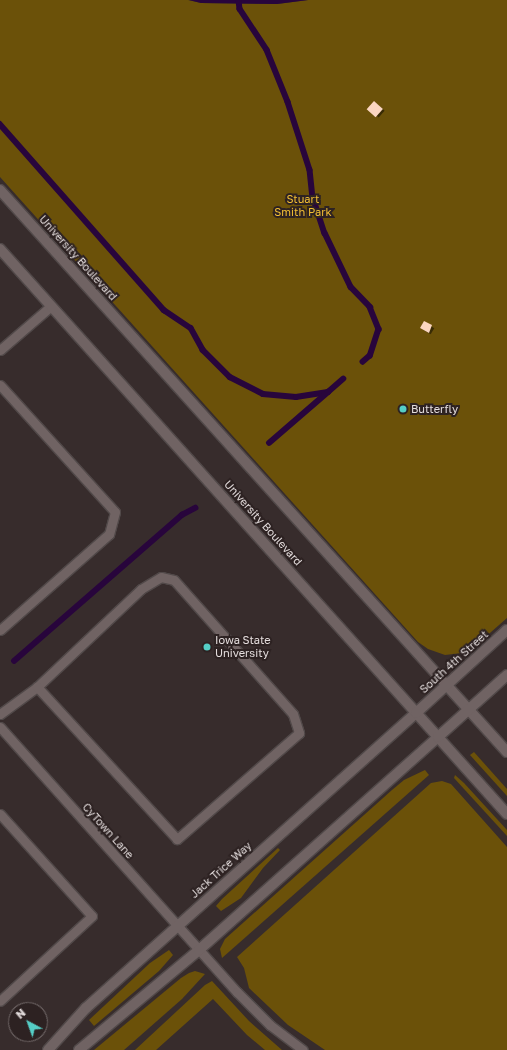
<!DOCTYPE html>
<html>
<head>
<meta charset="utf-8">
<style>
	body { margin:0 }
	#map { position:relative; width:507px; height:1050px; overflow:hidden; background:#372c2c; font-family:"Golos Text",sans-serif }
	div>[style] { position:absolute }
	.green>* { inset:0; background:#6b5109 }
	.water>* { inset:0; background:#28053c }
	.shadow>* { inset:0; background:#0007; transform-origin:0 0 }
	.stream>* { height:5.5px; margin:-2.75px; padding:0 2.75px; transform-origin:2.75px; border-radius:2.75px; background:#28053c }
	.building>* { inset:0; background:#fbd6c1; transform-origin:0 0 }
	.roads { filter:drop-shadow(1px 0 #514949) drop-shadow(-1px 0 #514949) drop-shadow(0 1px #514949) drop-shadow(0 -1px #514949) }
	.service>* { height:9px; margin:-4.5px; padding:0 4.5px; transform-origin:4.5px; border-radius:4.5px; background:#706363 }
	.tertiary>* { height:10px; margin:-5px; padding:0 5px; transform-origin:5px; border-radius:5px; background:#706363 }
	.secondary>* { height:10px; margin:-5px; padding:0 5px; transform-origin:5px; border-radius:5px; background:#706363 }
	.dots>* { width:11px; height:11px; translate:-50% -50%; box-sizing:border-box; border:2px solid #2d2222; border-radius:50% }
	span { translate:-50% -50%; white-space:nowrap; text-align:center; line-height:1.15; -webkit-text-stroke:4px #2d2222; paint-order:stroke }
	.park-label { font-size:11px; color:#f2be34 }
	.street-label { font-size:11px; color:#e4dddd }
	.poi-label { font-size:11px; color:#e4dddd }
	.left { translate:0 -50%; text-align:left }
	.north { position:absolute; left:8px; top:1002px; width:40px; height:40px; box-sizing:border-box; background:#2d2222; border:1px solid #766d6d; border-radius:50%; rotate:319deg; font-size:11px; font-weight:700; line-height:16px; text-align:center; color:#e4dddd }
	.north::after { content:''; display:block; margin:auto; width:14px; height:18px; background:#55cec6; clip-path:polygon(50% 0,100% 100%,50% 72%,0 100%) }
</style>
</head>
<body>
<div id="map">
	<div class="green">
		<i style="clip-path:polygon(0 0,188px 0,201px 3px,277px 4px,308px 0,507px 0,507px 618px,474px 647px,462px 653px,445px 655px,428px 649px,418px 642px,0 177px)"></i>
		<i style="clip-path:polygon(474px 752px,507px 789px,507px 796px,470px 755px)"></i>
		<i style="clip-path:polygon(425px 770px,429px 775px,222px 958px,220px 949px,225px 939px,392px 790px,404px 780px)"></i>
		<i style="clip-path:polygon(455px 775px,464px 783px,507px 830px,507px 836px,454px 778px)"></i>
		<i style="clip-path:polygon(442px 781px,451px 784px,507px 847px,507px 1050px,325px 1050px,288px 1025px,249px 988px,244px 968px,237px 957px,431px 783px)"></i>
		<i style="clip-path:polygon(278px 848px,280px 850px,263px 868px,241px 898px,221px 911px,216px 906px,222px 899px)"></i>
		<i style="clip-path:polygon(169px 950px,173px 955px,159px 971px,94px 1026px,89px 1020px,150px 963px)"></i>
		<i style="clip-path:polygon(195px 971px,205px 974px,182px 999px,124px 1050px,94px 1050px,181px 978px,189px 973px)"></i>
		<i style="clip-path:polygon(212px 981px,249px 1021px,282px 1050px,265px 1050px,247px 1035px,213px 999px,156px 1050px,135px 1050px,205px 985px)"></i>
	</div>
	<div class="water">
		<i style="clip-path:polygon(189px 0,308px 0,277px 4px,201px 3px)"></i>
	</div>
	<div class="shadow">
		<i style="left:375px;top:102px;width:13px;height:9px;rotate:42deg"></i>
		<i style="left:424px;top:322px;width:12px;height:7px;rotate:31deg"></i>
	</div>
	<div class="stream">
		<i style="left:239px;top:0;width:9px;rotate:84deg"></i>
		<i style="left:240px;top:9px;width:49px;rotate:56.6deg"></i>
		<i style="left:267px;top:50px;width:56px;rotate:68deg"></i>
		<i style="left:288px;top:102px;width:71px;rotate:72.1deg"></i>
		<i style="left:310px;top:170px;width:27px;rotate:84deg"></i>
		<i style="left:313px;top:197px;width:38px;rotate:72deg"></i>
		<i style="left:325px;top:233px;width:60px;rotate:64.3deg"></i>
		<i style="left:351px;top:287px;width:28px;rotate:46deg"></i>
		<i style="left:370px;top:307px;width:24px;rotate:68deg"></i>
		<i style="left:379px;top:329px;width:28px;rotate:108deg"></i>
		<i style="left:370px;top:356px;width:9px;rotate:139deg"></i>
		<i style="left:0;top:124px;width:248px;rotate:48.6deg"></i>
		<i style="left:164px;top:310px;width:32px;rotate:34deg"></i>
		<i style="left:191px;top:328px;width:25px;rotate:61deg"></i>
		<i style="left:203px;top:350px;width:38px;rotate:45deg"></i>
		<i style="left:230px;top:377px;width:37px;rotate:27deg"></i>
		<i style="left:263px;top:394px;width:33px;rotate:5deg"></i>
		<i style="left:296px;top:397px;width:32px;rotate:-9deg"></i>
		<i style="left:328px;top:392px;width:20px;rotate:-41deg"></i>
		<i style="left:269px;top:443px;width:78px;rotate:-40.8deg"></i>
		<i style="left:14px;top:661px;width:223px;rotate:-41deg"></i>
		<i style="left:182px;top:515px;width:15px;rotate:-28deg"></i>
	</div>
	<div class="building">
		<i style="left:374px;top:101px;width:12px;height:11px;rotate:42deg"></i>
		<i style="clip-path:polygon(424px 321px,432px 325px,429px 333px,420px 328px)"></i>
	</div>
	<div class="roads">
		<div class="service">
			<i style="left:0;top:350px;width:67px;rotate:-40.8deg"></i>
			<i style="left:0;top:385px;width:171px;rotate:47.8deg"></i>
			<i style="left:115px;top:512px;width:23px;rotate:105deg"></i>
			<i style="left:109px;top:534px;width:145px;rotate:138.6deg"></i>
			<i style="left:0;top:714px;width:46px;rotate:-36.1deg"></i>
			<i style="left:37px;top:687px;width:143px;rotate:-43.3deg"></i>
			<i style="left:141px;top:589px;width:23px;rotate:-31deg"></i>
			<i style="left:161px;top:577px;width:13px;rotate:13deg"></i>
			<i style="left:174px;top:580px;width:179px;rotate:48.4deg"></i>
			<i style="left:293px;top:714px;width:20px;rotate:72deg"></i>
			<i style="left:299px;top:733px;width:162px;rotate:139deg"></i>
			<i style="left:177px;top:839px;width:207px;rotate:-132.6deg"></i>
			<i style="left:0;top:727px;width:356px;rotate:48.2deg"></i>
			<i style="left:237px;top:992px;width:47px;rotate:45deg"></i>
			<i style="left:270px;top:1025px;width:41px;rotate:37.1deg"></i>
			<i style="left:0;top:814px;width:137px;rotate:48deg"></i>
			<i style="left:92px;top:916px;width:125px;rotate:137.3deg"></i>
		</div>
		<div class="tertiary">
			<i style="left:48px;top:1050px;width:57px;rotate:-47.9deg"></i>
			<i style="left:86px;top:1008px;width:443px;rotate:-41.8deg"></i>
			<i style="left:79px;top:1050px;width:156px;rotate:-39.8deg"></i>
			<i style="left:199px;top:950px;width:320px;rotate:-41.7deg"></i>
		</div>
		<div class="secondary">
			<i style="left:0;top:190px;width:757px;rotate:47.95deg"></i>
			<i style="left:0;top:249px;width:759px;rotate:48.1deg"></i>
			<i style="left:416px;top:713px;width:123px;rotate:-42.4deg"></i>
			<i style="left:438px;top:737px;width:93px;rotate:-41.9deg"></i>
		</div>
	</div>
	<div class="dots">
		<i style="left:403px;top:409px;background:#55cec6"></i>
		<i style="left:207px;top:647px;background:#55cec6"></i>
	</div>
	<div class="park-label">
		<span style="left:303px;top:206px">Stuart<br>Smith Park</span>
	</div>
	<div class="street-label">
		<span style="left:78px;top:258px;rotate:48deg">University Boulevard</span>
		<span style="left:263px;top:523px;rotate:48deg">University Boulevard</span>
		<span style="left:454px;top:662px;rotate:-42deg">South 4th Street</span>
		<span style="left:108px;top:831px;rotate:48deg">CyTown Lane</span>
		<span style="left:221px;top:870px;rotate:-42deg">Jack Trice Way</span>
	</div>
	<div class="poi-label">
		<span class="left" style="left:411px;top:409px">Butterfly</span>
		<span class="left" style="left:215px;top:647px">Iowa State<br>University</span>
	</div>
	<div class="north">N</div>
</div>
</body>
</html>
